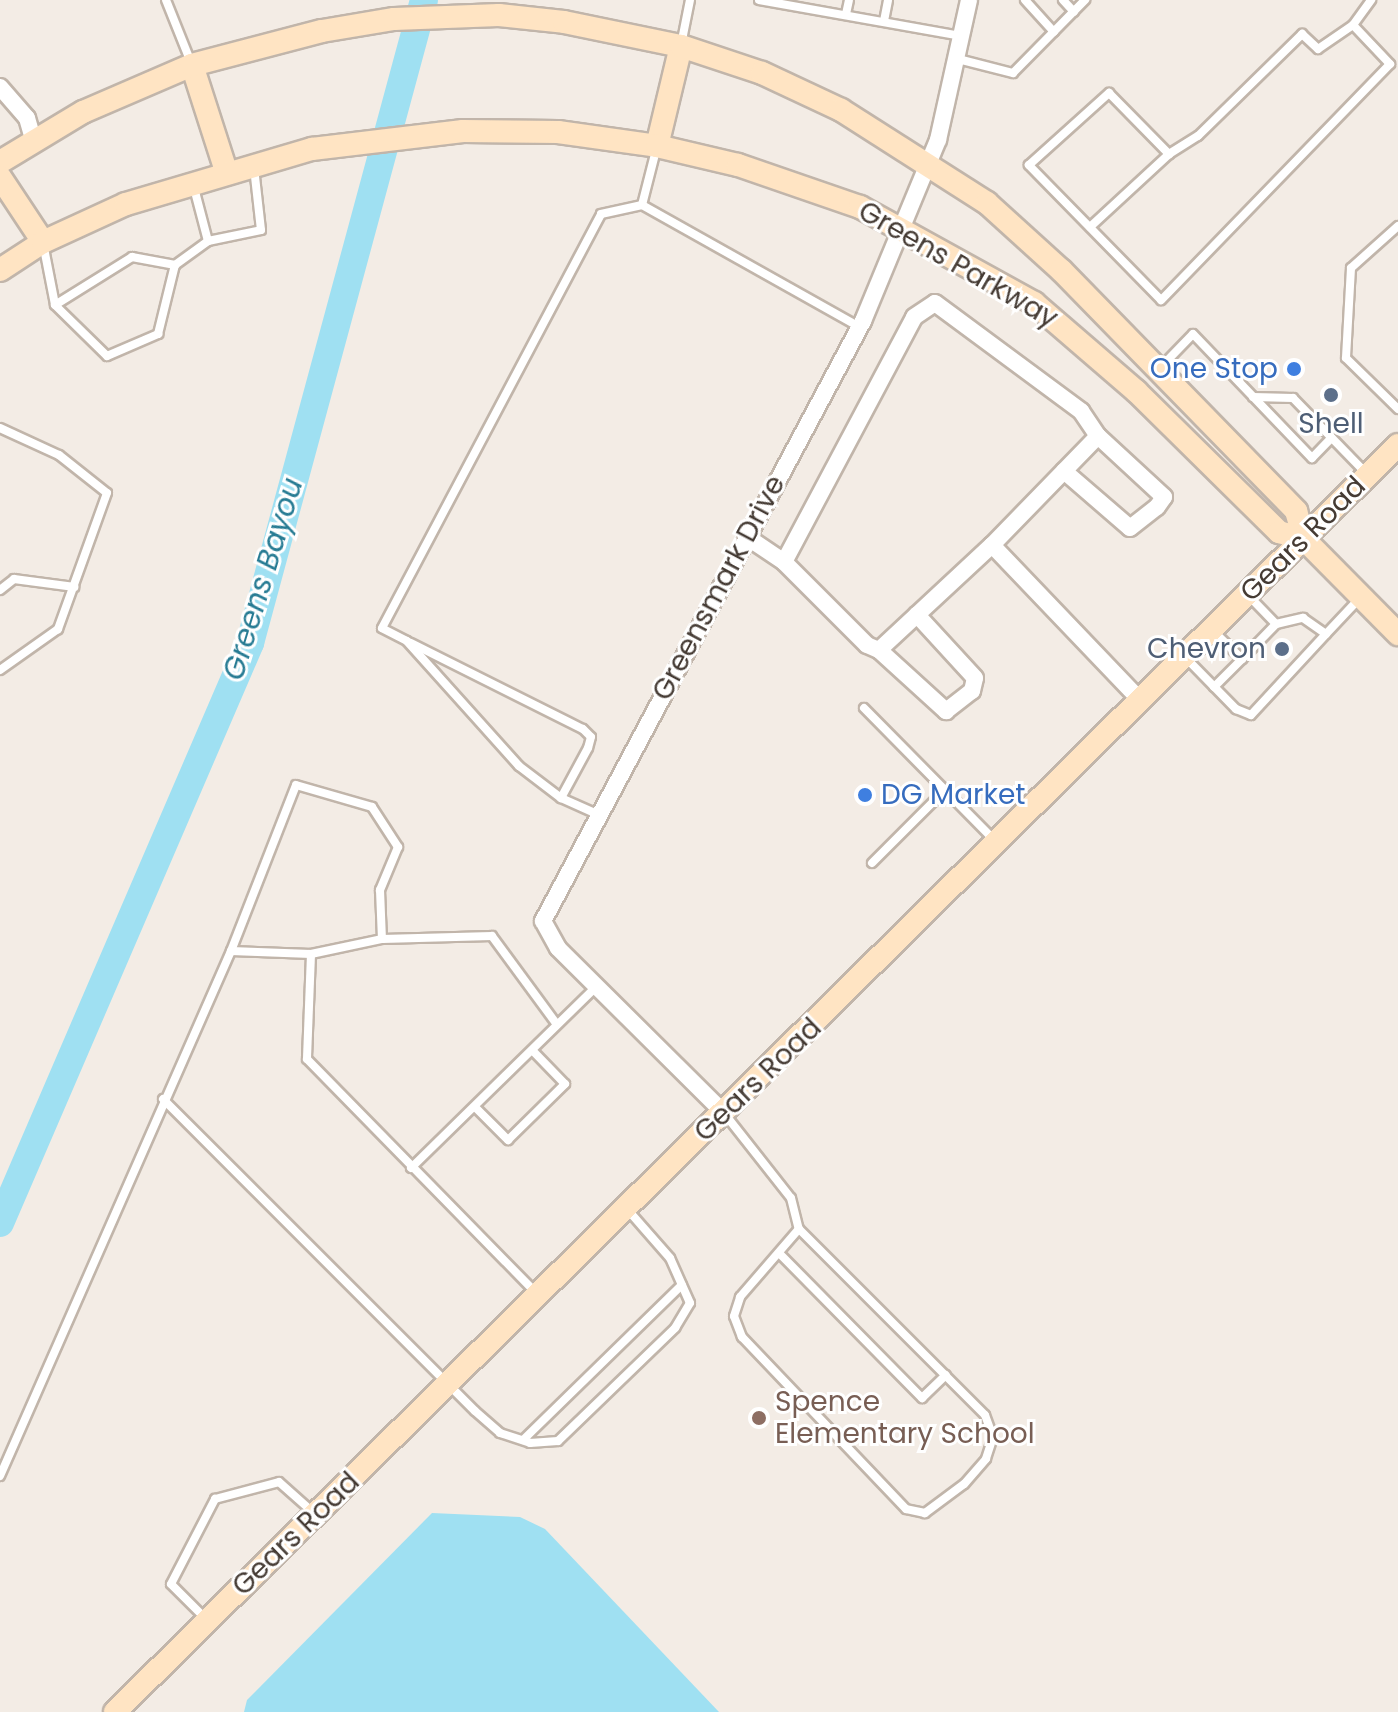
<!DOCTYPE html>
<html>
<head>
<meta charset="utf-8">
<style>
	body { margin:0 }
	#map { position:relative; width:1398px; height:1712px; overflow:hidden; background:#f3ece5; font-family:Poppins,sans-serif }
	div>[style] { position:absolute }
	.water>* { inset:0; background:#9fe0f2 }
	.river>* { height:28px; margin:-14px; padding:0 14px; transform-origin:14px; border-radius:14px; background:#9fe0f2 }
	.roads { filter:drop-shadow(2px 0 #c1b5aa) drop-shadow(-2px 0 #c1b5aa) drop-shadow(0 2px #c1b5aa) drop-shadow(0 -2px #c1b5aa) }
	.lane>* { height:8px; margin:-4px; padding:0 4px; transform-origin:4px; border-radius:4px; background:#fff }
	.street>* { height:16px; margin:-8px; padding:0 8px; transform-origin:8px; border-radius:8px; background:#fff }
	.secondary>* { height:22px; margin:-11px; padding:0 11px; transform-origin:11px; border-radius:11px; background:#ffe4c3 }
	.dots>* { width:22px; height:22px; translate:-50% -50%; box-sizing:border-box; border:4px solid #fff; border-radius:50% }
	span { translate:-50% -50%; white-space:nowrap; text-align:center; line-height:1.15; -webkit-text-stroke:6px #fff; paint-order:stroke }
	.street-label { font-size:28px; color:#453b34 }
	.shop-label { font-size:28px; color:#366cbe }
	.right { translate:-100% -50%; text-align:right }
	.left { translate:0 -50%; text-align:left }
	.service-label { font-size:28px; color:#4e5e75 }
	.education-label { font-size:28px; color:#785e54 }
	.water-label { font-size:30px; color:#267b93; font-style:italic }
</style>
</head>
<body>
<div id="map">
	<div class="water">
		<i style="clip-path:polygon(432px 1513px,520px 1517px,545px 1529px,719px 1712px,244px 1712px,247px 1700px)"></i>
	</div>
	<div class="river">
		<i style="left:0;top:1223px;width:632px;rotate:-66.68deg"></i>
		<i style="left:250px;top:643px;width:666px;rotate:-74.86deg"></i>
	</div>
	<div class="roads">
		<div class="lane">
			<i style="left:166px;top:0;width:70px;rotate:68.2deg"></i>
			<i style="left:759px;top:0;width:206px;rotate:10.1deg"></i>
			<i style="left:1025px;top:0;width:43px;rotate:47.8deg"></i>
			<i style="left:1063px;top:0;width:16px;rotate:47deg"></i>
			<i style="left:846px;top:14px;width:14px;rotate:-78deg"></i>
			<i style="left:884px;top:21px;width:21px;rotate:-79deg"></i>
			<i style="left:1353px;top:25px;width:54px;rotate:46.5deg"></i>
			<i style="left:1390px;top:64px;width:329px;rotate:134.1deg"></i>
			<i style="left:1161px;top:300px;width:189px;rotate:-134.4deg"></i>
			<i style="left:1029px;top:165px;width:108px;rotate:-42deg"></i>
			<i style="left:1109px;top:93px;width:86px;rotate:45.5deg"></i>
			<i style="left:1169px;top:154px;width:34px;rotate:-32deg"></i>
			<i style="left:1198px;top:136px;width:146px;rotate:-44.4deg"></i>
			<i style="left:1302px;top:34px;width:22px;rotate:43deg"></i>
			<i style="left:1318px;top:49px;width:42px;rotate:-34.4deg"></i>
			<i style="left:1353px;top:25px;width:31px;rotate:-54deg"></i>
			<i style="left:681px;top:45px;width:46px;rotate:-78.7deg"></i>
			<i style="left:958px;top:59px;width:57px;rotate:14.3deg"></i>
			<i style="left:1013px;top:73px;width:103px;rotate:-45.4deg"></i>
			<i style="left:193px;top:184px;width:59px;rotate:75.3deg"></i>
			<i style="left:642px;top:205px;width:249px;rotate:29.3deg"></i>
			<i style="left:1398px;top:226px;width:63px;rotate:138.2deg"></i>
			<i style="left:1351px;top:268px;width:90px;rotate:93.2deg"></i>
			<i style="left:1346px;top:358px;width:73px;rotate:44.4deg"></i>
			<i style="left:1090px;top:227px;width:108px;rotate:-42.7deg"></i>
			<i style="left:43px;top:243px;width:63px;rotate:79deg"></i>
			<i style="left:55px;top:305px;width:73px;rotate:44.4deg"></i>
			<i style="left:107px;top:356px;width:56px;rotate:-23.3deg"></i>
			<i style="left:158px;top:334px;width:71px;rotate:-76.2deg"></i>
			<i style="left:175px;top:265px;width:41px;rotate:-36deg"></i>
			<i style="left:208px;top:241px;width:54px;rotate:-11.7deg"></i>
			<i style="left:261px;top:230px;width:62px;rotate:-96.4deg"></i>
			<i style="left:55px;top:305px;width:91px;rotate:-31.9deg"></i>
			<i style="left:132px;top:257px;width:44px;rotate:10.5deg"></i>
			<i style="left:1160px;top:368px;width:47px;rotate:-45.9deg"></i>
			<i style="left:1193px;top:334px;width:172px;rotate:46.2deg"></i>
			<i style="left:1312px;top:458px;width:28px;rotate:-46deg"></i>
			<i style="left:1253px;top:397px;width:40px;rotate:1.4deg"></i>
			<i style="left:1293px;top:398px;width:106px;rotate:45.8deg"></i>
			<i style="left:0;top:428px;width:65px;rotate:24.6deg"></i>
			<i style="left:59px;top:455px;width:61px;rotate:38.4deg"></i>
			<i style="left:107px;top:493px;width:145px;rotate:109.8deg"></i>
			<i style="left:58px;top:629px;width:71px;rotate:144.7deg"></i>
			<i style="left:0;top:590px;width:18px;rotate:-38deg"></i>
			<i style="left:14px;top:579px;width:61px;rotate:7.6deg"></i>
			<i style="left:1276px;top:624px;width:28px;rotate:-13deg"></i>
			<i style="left:1303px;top:618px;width:28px;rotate:35deg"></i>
			<i style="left:1326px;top:634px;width:48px;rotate:-46.7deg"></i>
			<i style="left:1212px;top:630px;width:42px;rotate:44deg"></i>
			<i style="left:1242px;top:659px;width:49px;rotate:-45.8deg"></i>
			<i style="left:1276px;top:624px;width:39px;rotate:-134deg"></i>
			<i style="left:411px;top:643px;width:192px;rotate:26.6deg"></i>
			<i style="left:583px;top:729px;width:11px;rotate:45deg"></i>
			<i style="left:591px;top:737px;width:11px;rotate:105deg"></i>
			<i style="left:588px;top:748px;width:57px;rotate:118.4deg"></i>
			<i style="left:1185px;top:657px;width:73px;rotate:45.6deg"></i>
			<i style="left:1236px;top:709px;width:16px;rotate:22deg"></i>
			<i style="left:1251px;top:715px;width:110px;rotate:-47.2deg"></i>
			<i style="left:1214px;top:687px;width:40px;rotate:-45deg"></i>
			<i style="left:864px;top:708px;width:187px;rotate:45.4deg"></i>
			<i style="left:597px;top:814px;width:39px;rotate:-156deg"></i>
			<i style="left:561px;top:798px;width:53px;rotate:-142.7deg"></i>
			<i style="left:519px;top:766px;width:168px;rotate:-131.9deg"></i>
			<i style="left:407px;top:641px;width:28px;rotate:-153deg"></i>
			<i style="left:382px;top:628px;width:468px;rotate:-62.1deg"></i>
			<i style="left:601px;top:214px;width:42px;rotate:-12.4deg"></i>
			<i style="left:642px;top:205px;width:61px;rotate:-75.7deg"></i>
			<i style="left:872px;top:863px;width:103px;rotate:-45deg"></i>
			<i style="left:231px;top:951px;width:80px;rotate:2.1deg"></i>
			<i style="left:311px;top:954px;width:73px;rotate:-11.9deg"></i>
			<i style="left:382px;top:939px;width:110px;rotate:-1.6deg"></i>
			<i style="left:492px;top:936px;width:108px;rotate:53.7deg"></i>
			<i style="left:311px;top:954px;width:105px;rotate:92.2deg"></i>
			<i style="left:307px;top:1059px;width:326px;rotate:45.6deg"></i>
			<i style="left:163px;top:1099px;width:441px;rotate:45deg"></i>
			<i style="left:475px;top:1411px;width:33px;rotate:41deg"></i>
			<i style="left:500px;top:1433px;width:32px;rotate:18deg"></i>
			<i style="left:530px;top:1443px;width:28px;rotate:-4deg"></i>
			<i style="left:558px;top:1441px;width:163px;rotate:-44deg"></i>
			<i style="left:675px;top:1328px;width:29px;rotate:-59deg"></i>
			<i style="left:690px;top:1303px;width:49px;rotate:-114deg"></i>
			<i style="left:670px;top:1258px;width:64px;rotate:-131.2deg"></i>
			<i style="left:475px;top:1107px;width:47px;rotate:45deg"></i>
			<i style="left:508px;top:1140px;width:80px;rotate:-44.5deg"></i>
			<i style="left:565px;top:1084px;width:46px;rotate:-134.1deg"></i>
			<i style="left:724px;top:1113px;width:108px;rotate:51.8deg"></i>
			<i style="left:791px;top:1198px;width:32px;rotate:76deg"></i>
			<i style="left:799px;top:1229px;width:263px;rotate:45deg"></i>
			<i style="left:985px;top:1415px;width:23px;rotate:70deg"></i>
			<i style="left:993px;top:1437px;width:23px;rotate:108deg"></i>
			<i style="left:986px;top:1459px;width:33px;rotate:131deg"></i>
			<i style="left:964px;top:1484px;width:49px;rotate:143.4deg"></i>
			<i style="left:925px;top:1513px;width:19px;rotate:-168deg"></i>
			<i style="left:906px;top:1509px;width:238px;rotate:-133.6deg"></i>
			<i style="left:742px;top:1337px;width:22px;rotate:-111deg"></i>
			<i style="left:734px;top:1316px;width:20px;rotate:-72deg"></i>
			<i style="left:740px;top:1297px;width:90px;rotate:-49.1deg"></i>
			<i style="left:411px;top:1168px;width:259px;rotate:-44.4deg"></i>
			<i style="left:779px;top:1253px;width:204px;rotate:45.4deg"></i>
			<i style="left:922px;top:1398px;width:33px;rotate:-44deg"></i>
			<i style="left:523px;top:1440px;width:222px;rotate:-44.3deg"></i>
			<i style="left:0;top:1476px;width:574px;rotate:-66.25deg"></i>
			<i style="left:231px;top:951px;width:178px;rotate:-68.6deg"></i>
			<i style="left:296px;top:785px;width:79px;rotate:16.1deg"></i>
			<i style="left:372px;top:807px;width:48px;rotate:57deg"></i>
			<i style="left:398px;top:847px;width:47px;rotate:112.7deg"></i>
			<i style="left:380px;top:890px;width:49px;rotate:87.7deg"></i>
			<i style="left:205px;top:1618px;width:48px;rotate:-135deg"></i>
			<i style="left:171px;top:1584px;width:96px;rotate:-62.6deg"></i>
			<i style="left:215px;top:1499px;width:66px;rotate:-14.9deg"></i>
			<i style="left:279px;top:1482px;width:48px;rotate:41.6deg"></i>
		</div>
		<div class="street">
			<i style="left:0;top:87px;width:41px;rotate:48.9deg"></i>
			<i style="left:27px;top:118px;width:22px;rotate:74deg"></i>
			<i style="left:1064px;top:471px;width:87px;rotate:40.8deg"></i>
			<i style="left:1130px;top:528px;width:34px;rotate:-38deg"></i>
			<i style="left:1157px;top:507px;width:12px;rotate:-55deg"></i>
			<i style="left:1164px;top:497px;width:90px;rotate:-137.3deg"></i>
			<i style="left:747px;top:537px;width:45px;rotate:34deg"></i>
			<i style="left:784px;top:562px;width:277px;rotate:-62deg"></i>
			<i style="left:914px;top:317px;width:25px;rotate:-34deg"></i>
			<i style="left:935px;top:303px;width:182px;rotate:36.5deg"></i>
			<i style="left:1081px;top:411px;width:30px;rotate:56deg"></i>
			<i style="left:1098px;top:436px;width:152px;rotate:134.2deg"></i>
			<i style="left:992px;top:545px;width:214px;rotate:46.3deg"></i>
			<i style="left:784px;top:562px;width:117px;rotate:45deg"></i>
			<i style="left:867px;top:645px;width:13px;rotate:23deg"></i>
			<i style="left:879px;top:650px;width:154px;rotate:-42.9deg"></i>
			<i style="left:879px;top:650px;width:91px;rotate:42.3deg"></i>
			<i style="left:946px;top:711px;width:33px;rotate:-38deg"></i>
			<i style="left:972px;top:691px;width:13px;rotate:-77deg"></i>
			<i style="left:975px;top:678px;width:86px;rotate:-132.6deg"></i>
			<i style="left:724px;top:1113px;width:234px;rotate:-135.2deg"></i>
			<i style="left:558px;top:948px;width:31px;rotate:-119deg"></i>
			<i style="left:543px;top:921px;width:680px;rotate:-61.93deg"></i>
			<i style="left:863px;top:321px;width:196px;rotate:-67.5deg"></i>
			<i style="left:938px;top:140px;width:143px;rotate:-77.5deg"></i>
		</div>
		<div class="secondary">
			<i style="left:192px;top:65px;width:111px;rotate:72.2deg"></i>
			<i style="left:657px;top:146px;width:103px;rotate:-76.5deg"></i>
			<i style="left:0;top:162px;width:97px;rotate:-31.1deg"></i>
			<i style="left:83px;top:112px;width:119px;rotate:-23.3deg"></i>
			<i style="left:192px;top:65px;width:134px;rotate:-14.7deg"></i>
			<i style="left:322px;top:31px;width:73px;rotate:-9.5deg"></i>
			<i style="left:394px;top:19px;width:105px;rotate:-2.2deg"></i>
			<i style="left:499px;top:15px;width:65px;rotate:6.1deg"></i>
			<i style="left:564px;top:22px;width:119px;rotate:11.6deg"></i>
			<i style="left:681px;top:46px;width:85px;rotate:18.4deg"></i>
			<i style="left:762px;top:73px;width:87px;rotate:25.1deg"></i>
			<i style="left:841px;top:110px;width:173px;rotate:32.5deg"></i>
			<i style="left:987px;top:203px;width:100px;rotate:42.2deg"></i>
			<i style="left:1061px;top:270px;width:337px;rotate:45.7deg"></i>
			<i style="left:1296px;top:511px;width:29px;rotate:74deg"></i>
			<i style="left:1304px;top:539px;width:134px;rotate:45.3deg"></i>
			<i style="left:0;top:177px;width:78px;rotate:56.5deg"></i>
			<i style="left:0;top:270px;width:51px;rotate:-33.1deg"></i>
			<i style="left:43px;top:242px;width:91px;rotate:-24.6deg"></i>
			<i style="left:126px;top:204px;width:194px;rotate:-16.5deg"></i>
			<i style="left:312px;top:149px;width:152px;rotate:-6.8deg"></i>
			<i style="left:463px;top:131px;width:95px;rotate:0.6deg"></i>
			<i style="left:558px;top:132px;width:100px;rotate:8deg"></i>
			<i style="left:657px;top:146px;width:83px;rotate:13.2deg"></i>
			<i style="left:738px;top:165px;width:129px;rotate:19deg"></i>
			<i style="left:860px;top:207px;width:199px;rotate:28.9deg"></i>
			<i style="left:1034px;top:303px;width:135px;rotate:40.8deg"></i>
			<i style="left:1136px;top:391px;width:201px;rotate:44.6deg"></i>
			<i style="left:1279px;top:532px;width:26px;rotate:16deg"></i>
			<i style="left:115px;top:1712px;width:1803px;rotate:-44.64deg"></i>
		</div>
	</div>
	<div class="dots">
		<i style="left:1294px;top:369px;background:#3f7fe0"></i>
		<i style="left:1331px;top:395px;background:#5c6f8a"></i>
		<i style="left:1282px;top:649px;background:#5c6f8a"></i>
		<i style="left:865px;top:795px;background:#3f7fe0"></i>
		<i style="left:759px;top:1418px;background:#8d6e63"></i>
	</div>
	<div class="street-label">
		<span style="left:958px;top:265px;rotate:30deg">Greens Parkway</span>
		<span style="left:1303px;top:539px;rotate:-45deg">Gears Road</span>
		<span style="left:719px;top:588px;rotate:-62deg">Greensmark Drive</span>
		<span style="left:758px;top:1080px;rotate:-44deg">Gears Road</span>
		<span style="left:296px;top:1534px;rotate:-44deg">Gears Road</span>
	</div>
	<div class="shop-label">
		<span class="right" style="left:1278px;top:369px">One Stop</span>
		<span class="left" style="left:881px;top:795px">DG Market</span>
	</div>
	<div class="service-label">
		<span style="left:1331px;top:424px">Shell</span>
		<span class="right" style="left:1266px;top:649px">Chevron</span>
	</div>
	<div class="education-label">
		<span class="left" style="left:775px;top:1418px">Spence<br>Elementary School</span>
	</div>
	<div class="water-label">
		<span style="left:263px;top:579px;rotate:-73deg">Greens Bayou</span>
	</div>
</div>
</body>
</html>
